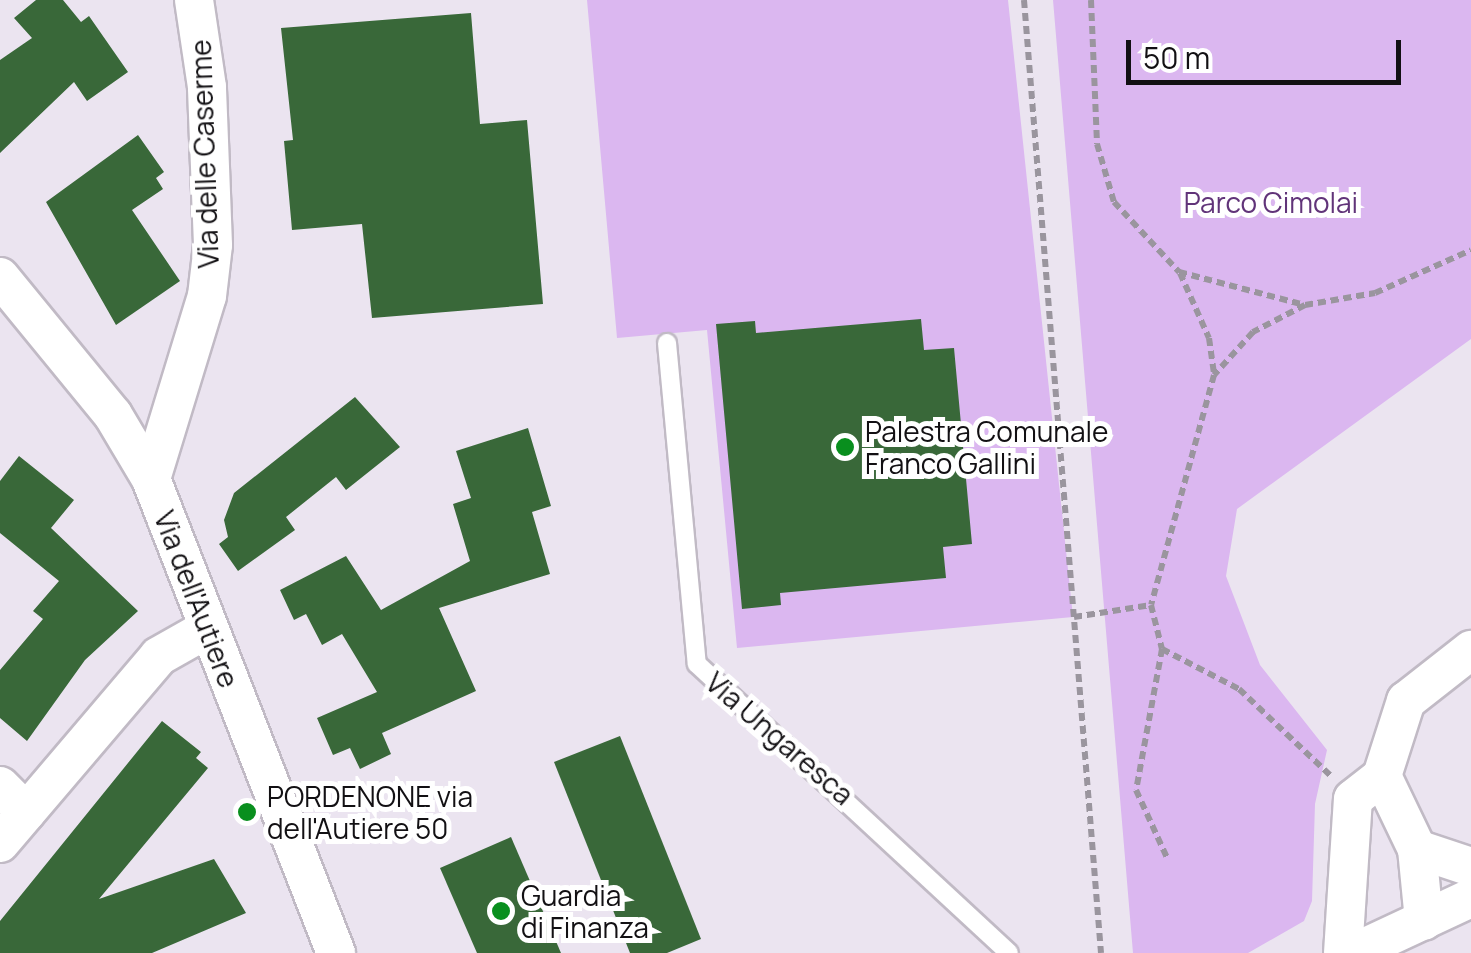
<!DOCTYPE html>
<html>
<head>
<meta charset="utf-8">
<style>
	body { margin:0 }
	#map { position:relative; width:1471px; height:953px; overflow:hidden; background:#ebe4f0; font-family:Manrope,sans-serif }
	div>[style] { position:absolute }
	.green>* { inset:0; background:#dbb7f0 }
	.building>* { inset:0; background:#396839 }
	.path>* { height:6px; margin-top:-3px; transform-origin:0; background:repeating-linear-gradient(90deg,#9a959e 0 8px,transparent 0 13px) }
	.roads { filter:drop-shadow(2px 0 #c1bac5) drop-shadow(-2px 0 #c1bac5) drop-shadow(0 2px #c1bac5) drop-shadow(0 -2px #c1bac5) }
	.lane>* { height:18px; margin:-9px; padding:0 9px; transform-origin:9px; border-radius:9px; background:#fff }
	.street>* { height:38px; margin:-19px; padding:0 19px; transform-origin:19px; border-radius:19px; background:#fff }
	.dots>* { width:28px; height:28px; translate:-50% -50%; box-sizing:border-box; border:5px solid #fff; border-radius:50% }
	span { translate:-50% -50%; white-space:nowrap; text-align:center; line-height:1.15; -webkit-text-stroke:10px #fff; paint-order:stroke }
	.street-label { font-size:28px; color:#121013 }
	.park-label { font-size:28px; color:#613479 }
	.poi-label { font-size:28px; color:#121013 }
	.left { translate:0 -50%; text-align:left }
	.scale { position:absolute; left:1126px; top:40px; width:275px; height:45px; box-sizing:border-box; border:5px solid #121013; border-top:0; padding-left:12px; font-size:30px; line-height:35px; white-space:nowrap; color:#121013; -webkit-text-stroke:8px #fff; paint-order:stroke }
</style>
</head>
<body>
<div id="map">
	<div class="green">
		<i style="clip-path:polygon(587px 0,1008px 0,1073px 617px,737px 648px,707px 330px,617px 338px)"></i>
		<i style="clip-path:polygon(1053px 0,1471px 0,1471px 339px,1237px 509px,1226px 576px,1260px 665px,1327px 750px,1315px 804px,1312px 901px,1304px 921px,1248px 953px,1133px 953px)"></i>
	</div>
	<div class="building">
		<i style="clip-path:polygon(36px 0,63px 0,81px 22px,89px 16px,128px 72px,87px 101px,74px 82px,0 153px,0 60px,32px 38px,14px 18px)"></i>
		<i style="clip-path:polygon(471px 13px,480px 124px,527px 120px,543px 304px,372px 318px,362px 224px,292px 230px,284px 141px,293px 140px,281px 28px)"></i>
		<i style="clip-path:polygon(138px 135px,164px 172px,156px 178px,163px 189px,132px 210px,180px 281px,116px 325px,46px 202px)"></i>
		<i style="clip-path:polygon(921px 319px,924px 350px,954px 348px,972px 544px,943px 547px,946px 578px,780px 593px,781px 605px,742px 609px,716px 324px,755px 321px,756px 333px)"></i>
		<i style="clip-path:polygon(355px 397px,400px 447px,346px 490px,336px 477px,286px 517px,295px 530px,238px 571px,219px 544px,228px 537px,224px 520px,234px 493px)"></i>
		<i style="clip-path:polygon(528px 428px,551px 506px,532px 512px,550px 574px,439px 608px,476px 691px,382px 733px,391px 754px,360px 769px,350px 748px,333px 755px,317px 718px,377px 692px,342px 634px,322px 645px,306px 614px,294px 620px,280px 590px,346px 556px,381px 610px,470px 561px,453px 504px,471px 498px,456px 451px)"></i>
		<i style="clip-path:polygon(19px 456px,74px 500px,51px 528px,138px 611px,85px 660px,27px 741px,0 718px,0 670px,43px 619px,33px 611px,59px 581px,0 533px,0 481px)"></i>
		<i style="clip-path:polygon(162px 721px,201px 752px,196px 758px,208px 768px,99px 899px,214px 859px,246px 913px,152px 953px,0 953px,0 921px)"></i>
		<i style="clip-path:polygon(620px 736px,701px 939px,667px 953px,630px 953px,554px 762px)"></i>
		<i style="clip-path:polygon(511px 837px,561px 953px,477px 953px,440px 868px)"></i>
	</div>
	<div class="path">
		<i style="left:1024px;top:0;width:956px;rotate:85.38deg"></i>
		<i style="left:1091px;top:0;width:144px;rotate:87.6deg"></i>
		<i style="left:1097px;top:144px;width:60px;rotate:73.7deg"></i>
		<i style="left:1114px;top:202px;width:96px;rotate:47.1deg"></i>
		<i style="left:1179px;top:272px;width:130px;rotate:14.7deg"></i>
		<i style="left:1305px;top:305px;width:71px;rotate:-9.7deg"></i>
		<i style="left:1375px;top:293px;width:105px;rotate:-24.1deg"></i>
		<i style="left:1180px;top:273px;width:71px;rotate:66deg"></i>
		<i style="left:1209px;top:338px;width:36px;rotate:82deg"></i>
		<i style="left:1305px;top:305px;width:59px;rotate:152.6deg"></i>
		<i style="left:1253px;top:332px;width:58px;rotate:132.2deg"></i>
		<i style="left:1214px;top:375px;width:238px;rotate:105.3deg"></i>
		<i style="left:1151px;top:605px;width:45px;rotate:76deg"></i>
		<i style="left:1162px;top:649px;width:87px;rotate:27.5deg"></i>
		<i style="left:1239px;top:689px;width:127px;rotate:43.4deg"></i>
		<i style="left:1074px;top:617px;width:78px;rotate:-8.9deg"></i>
		<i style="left:1162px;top:649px;width:143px;rotate:100.4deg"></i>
		<i style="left:1136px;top:790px;width:77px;rotate:65.4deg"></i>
	</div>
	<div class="roads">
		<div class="lane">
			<i style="left:667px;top:343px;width:322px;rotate:84.7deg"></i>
			<i style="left:697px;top:664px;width:425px;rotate:42.8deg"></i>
		</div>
		<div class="street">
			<i style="left:0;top:277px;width:178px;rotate:50.7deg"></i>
			<i style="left:113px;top:415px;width:74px;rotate:59.3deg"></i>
			<i style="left:151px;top:479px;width:509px;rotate:68.68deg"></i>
			<i style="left:151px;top:479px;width:191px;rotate:-73deg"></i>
			<i style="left:207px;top:296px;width:51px;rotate:-83.3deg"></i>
			<i style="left:213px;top:245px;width:158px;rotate:-92.2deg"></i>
			<i style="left:207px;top:87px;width:88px;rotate:-98.5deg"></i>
			<i style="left:1382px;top:776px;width:79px;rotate:-72.3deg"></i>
			<i style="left:1406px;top:701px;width:83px;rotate:-38.1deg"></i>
			<i style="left:0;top:786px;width:37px;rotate:45deg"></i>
			<i style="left:0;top:843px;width:245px;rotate:-49.6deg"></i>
			<i style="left:159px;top:656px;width:55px;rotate:-29.4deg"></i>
			<i style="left:1417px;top:849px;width:72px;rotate:84.4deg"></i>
			<i style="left:1343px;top:953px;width:154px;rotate:-86.3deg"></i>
			<i style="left:1353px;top:799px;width:37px;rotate:-38deg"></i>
			<i style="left:1382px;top:776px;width:81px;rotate:64.4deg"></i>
			<i style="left:1417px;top:849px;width:57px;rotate:18.4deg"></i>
			<i style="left:1353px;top:953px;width:130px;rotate:-25deg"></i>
		</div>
	</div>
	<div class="dots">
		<i style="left:845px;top:447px;background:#098f1e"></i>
		<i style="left:247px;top:812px;background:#098f1e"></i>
		<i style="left:501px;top:911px;background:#098f1e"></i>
	</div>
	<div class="street-label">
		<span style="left:204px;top:154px;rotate:-92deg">Via delle Caserme</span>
		<span style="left:197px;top:599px;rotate:69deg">Via dell'Autiere</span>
		<span style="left:780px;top:738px;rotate:41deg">Via Ungaresca</span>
	</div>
	<div class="park-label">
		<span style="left:1271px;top:202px">Parco Cimolai</span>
	</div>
	<div class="poi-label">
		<span class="left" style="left:865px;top:447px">Palestra Comunale<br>Franco Gallini</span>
		<span class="left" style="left:267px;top:812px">PORDENONE via<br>dell'Autiere 50</span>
		<span class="left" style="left:521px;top:911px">Guardia<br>di Finanza</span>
	</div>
	<div class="scale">50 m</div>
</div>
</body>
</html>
